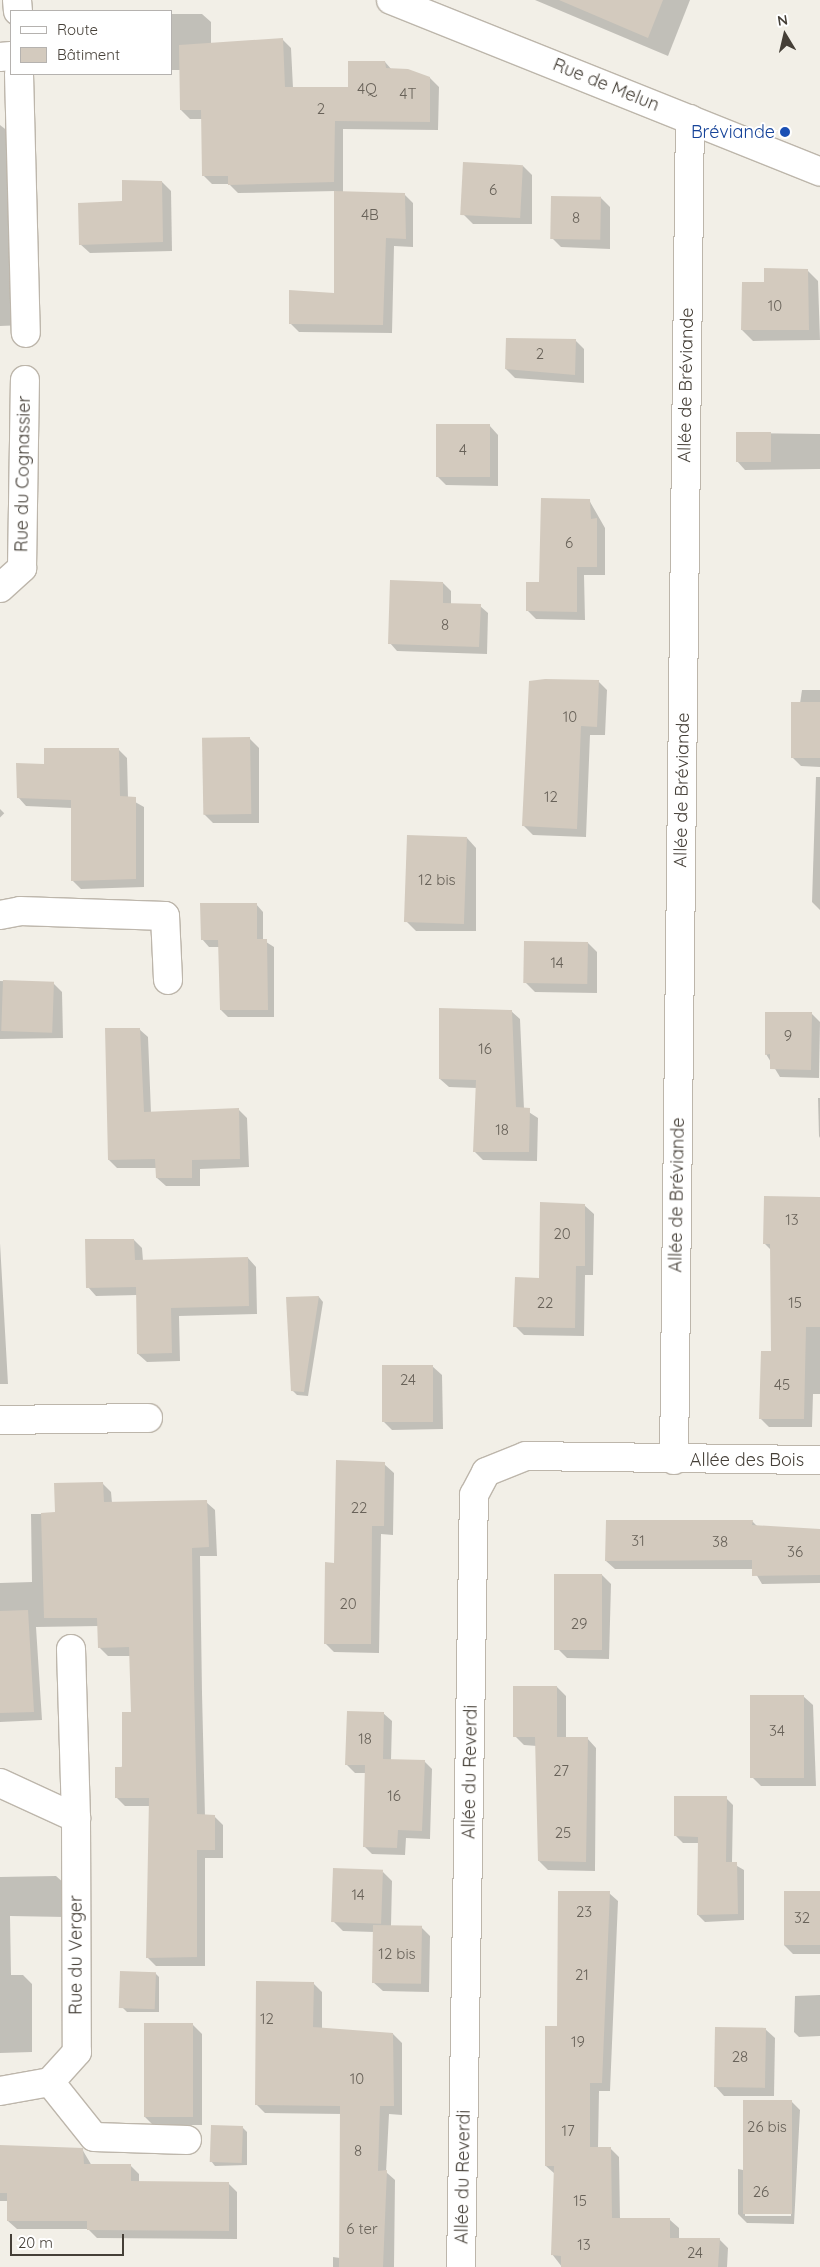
<!DOCTYPE html>
<html>
<head>
<meta charset="utf-8">
<style>
	body { margin:0 }
	#map { position:relative; width:820px; height:2267px; overflow:hidden; background:#f2efe7; font-family:Quicksand,sans-serif }
	div>[style] { position:absolute }
	.shadow>* { inset:0; background:#0003; transform-origin:0 0 }
	.building>* { inset:0; background:#d3cabe; transform-origin:0 0 }
	.roads { filter:drop-shadow(1px 0 #bdb6ab) drop-shadow(-1px 0 #bdb6ab) drop-shadow(0 1px #bdb6ab) drop-shadow(0 -1px #bdb6ab) }
	.minor>* { height:28px; margin:-14px; padding:0 14px; transform-origin:14px; border-radius:14px; background:#fff }
	.dots>* { width:14px; height:14px; translate:-50% -50%; box-sizing:border-box; border:2px solid #fff; border-radius:50% }
	span { translate:-50% -50%; white-space:nowrap; text-align:center; line-height:1.15; -webkit-text-stroke:4px #fff; paint-order:stroke }
	.number-label { font-size:15px; color:#686259 }
	.number-label span { -webkit-text-stroke-width:0 }
	.street-label { font-size:18px; color:#453f37 }
	.transit-label { font-size:18px; color:#164399 }
	.right { translate:-100% -50%; text-align:right }
	.legend { position:absolute; left:10px; top:10px; width:162px; height:65px; box-sizing:border-box; background:#fff; border:1px solid #b5b2af; margin:0; padding:6px 9px; list-style:none; font-size:15px; color:#453f37 }
	.legend li { display:flex; align-items:center; gap:10px; height:25px }
	.legend b { width:25px; border:1px solid #b5b2af }
	.north { position:absolute; left:760px; top:10px; width:50px; height:50px; -webkit-text-stroke:4px #fff; paint-order:stroke; rotate:351deg; font-size:14px; font-weight:700; line-height:20px; text-align:center; color:#453f37 }
	.north::after { content:''; display:block; margin:auto; width:18px; height:22px; background:#453f37; clip-path:polygon(50% 0,100% 100%,50% 72%,0 100%) }
	.scale { position:absolute; left:10px; top:2234px; width:114px; height:22px; box-sizing:border-box; border:2px solid #453f37; border-top:0; padding-left:6px; font-size:15px; line-height:18px; white-space:nowrap; color:#453f37; -webkit-text-stroke:4px #fff; paint-order:stroke }
</style>
</head>
<body>
<div id="map">
	<div class="shadow">
		<i style="clip-path:polygon(535px 0,690px 0,668px 56px)"></i>
		<i style="clip-path:polygon(171px 14px,202px 14px,211px 22px,211px 44px,282px 39px,291px 48px,293px 88px,349px 88px,385px 62px,392px 70px,430px 78px,439px 87px,438px 130px,343px 129px,343px 193px,404px 194px,413px 203px,413px 247px,394px 246px,392px 333px,299px 332px,291px 324px,336px 294px,336px 191px,238px 193px,229px 184px,212px 184px,203px 175px,202px 119px,190px 119px,181px 110px,180px 70px,171px 70px)"></i>
		<i style="clip-path:polygon(0 125px,19px 140px,24px 325px,0 326px)"></i>
		<i style="clip-path:polygon(523px 166px,532px 175px,532px 224px,473px 224px,464px 215px)"></i>
		<i style="clip-path:polygon(162px 182px,171px 191px,172px 251px,90px 253px,80px 244px,123px 202px)"></i>
		<i style="clip-path:polygon(601px 198px,610px 207px,610px 249px,561px 247px,552px 238px)"></i>
		<i style="clip-path:polygon(807px 270px,818px 281px,820px 340px,753px 341px,742px 330px,765px 284px)"></i>
		<i style="clip-path:polygon(575px 340px,584px 349px,584px 383px,515px 378px,506px 369px)"></i>
		<i style="clip-path:polygon(489px 425px,498px 435px,498px 486px,446px 485px,437px 476px)"></i>
		<i style="clip-path:polygon(737px 433px,820px 434px,820px 469px,745px 470px,737px 461px)"></i>
		<i style="clip-path:polygon(589px 500px,605px 528px,605px 575px,584px 575px,585px 620px,536px 619px,528px 611px)"></i>
		<i style="clip-path:polygon(443px 583px,451px 591px,451px 605px,480px 606px,488px 613px,487px 654px,397px 651px,390px 643px)"></i>
		<i style="clip-path:polygon(598px 681px,607px 690px,605px 735px,590px 735px,586px 837px,533px 835px,524px 826px)"></i>
		<i style="clip-path:polygon(802px 690px,820px 690px,820px 767px,801px 766px,792px 757px)"></i>
		<i style="clip-path:polygon(250px 739px,259px 748px,259px 823px,213px 823px,204px 814px)"></i>
		<i style="clip-path:polygon(118px 749px,127px 758px,128px 798px,144px 807px,144px 887px,81px 889px,72px 880px,72px 808px,26px 806px,18px 797px,45px 765px)"></i>
		<i style="clip-path:polygon(816px 777px,820px 777px,820px 910px,812px 902px)"></i>
		<i style="left:0;top:809px;width:6px;height:53px;rotate:45deg"></i>
		<i style="clip-path:polygon(467px 838px,476px 848px,476px 931px,416px 931px,407px 922px)"></i>
		<i style="clip-path:polygon(256px 904px,263px 912px,263px 940px,274px 947px,274px 1017px,228px 1017px,221px 1010px,219px 947px,209px 947px,202px 939px)"></i>
		<i style="clip-path:polygon(588px 943px,597px 952px,597px 993px,535px 992px,526px 983px)"></i>
		<i style="clip-path:polygon(0 981px,53px 983px,62px 992px,63px 1038px,0 1039px)"></i>
		<i style="clip-path:polygon(511px 1011px,520px 1019px,524px 1109px,538px 1118px,537px 1161px,483px 1160px,474px 1151px,477px 1088px,449px 1087px,440px 1079px)"></i>
		<i style="clip-path:polygon(811px 1013px,820px 1022px,819px 1078px,780px 1077px,766px 1054px)"></i>
		<i style="clip-path:polygon(139px 1029px,148px 1037px,151px 1113px,238px 1109px,247px 1118px,249px 1167px,200px 1169px,200px 1186px,166px 1186px,157px 1178px,157px 1168px,117px 1168px,109px 1160px)"></i>
		<i style="clip-path:polygon(818px 1098px,820px 1098px,820px 1138px,819px 1136px)"></i>
		<i style="clip-path:polygon(820px 1198px,820px 1394px,813px 1394px,812px 1427px,769px 1427px,760px 1418px,772px 1353px,772px 1251px,764px 1243px)"></i>
		<i style="clip-path:polygon(584px 1205px,594px 1214px,593px 1275px,585px 1275px,584px 1336px,524px 1335px,515px 1326px)"></i>
		<i style="clip-path:polygon(134px 1240px,142px 1248px,143px 1261px,248px 1258px,256px 1267px,257px 1314px,179px 1316px,180px 1361px,147px 1362px,138px 1354px,137px 1295px,96px 1296px,88px 1287px)"></i>
		<i style="clip-path:polygon(0 1242px,0 1243px,8px 1384px,0 1384px)"></i>
		<i style="clip-path:polygon(319px 1297px,323px 1302px,308px 1396px,297px 1395px,293px 1391px,287px 1298px)"></i>
		<i style="clip-path:polygon(432px 1366px,442px 1375px,443px 1429px,392px 1430px,383px 1421px)"></i>
		<i style="clip-path:polygon(384px 1464px,394px 1473px,393px 1535px,381px 1534px,379px 1653px,334px 1652px,325px 1643px,335px 1564px)"></i>
		<i style="clip-path:polygon(103px 1484px,111px 1492px,112px 1503px,206px 1502px,215px 1510px,217px 1556px,200px 1556px,202px 1693px,205px 1816px,214px 1816px,223px 1825px,223px 1858px,205px 1858px,205px 1966px,156px 1966px,147px 1957px,150px 1806px,125px 1806px,116px 1797px,132px 1713px,131px 1656px,108px 1656px,99px 1647px,99px 1626px,36px 1627px,42px 1720px,0 1722px,0 1583px,32px 1582px,31px 1514px,56px 1514px)"></i>
		<i style="clip-path:polygon(752px 1521px,757px 1526px,820px 1530px,820px 1583px,762px 1584px,753px 1569px,615px 1569px,606px 1561px)"></i>
		<i style="clip-path:polygon(602px 1575px,611px 1584px,609px 1659px,567px 1658px,558px 1649px)"></i>
		<i style="clip-path:polygon(557px 1687px,566px 1696px,566px 1738px,587px 1738px,596px 1748px,595px 1871px,548px 1870px,539px 1861px,537px 1746px,524px 1745px,515px 1736px)"></i>
		<i style="clip-path:polygon(803px 1696px,813px 1705px,816px 1786px,761px 1786px,752px 1777px)"></i>
		<i style="clip-path:polygon(383px 1713px,392px 1721px,391px 1760px,424px 1761px,432px 1769px,430px 1839px,406px 1838px,405px 1855px,372px 1854px,364px 1846px,366px 1773px,355px 1773px,347px 1765px)"></i>
		<i style="clip-path:polygon(726px 1798px,733px 1805px,732px 1863px,744px 1870px,744px 1920px,705px 1922px,698px 1915px,699px 1843px,683px 1843px,676px 1836px)"></i>
		<i style="clip-path:polygon(383px 1872px,392px 1881px,391px 1926px,421px 1927px,430px 1936px,429px 1992px,383px 1991px,373px 1982px,374px 1932px,343px 1931px,334px 1922px)"></i>
		<i style="clip-path:polygon(56px 1876px,65px 1884px,65px 1917px,10px 1916px,11px 1975px,23px 1975px,32px 1984px,32px 2052px,0 2053px,0 1877px)"></i>
		<i style="clip-path:polygon(820px 1892px,820px 1954px,793px 1954px,784px 1945px)"></i>
		<i style="clip-path:polygon(609px 1893px,618px 1901px,610px 2091px,599px 2091px,598px 2148px,610px 2148px,619px 2157px,620px 2219px,670px 2220px,679px 2228px,679px 2239px,719px 2239px,728px 2248px,727px 2267px,562px 2267px,552px 2254px,555px 2174px,546px 2166px,558px 2028px)"></i>
		<i style="clip-path:polygon(155px 1973px,159px 1977px,159px 2012px,127px 2012px,122px 2007px)"></i>
		<i style="clip-path:polygon(313px 1983px,322px 1992px,322px 2029px,393px 2034px,402px 2043px,402px 2115px,389px 2114px,386px 2172px,395px 2180px,394px 2267px,333px 2267px,333px 2257px,340px 2258px,342px 2114px,265px 2113px,256px 2104px)"></i>
		<i style="clip-path:polygon(820px 1995px,820px 2036px,799px 2037px,794px 2032px,795px 1996px)"></i>
		<i style="clip-path:polygon(192px 2024px,202px 2034px,202px 2125px,153px 2125px,144px 2116px)"></i>
		<i style="clip-path:polygon(765px 2029px,775px 2038px,774px 2096px,724px 2096px,715px 2086px)"></i>
		<i style="clip-path:polygon(evenodd,791px 2101px,800px 2110px,794px 2224px,747px 2223px,738px 2214px,738px 2169px,743px 2170px,791px 2101px,745px 2213px,791px 2214px,791px 2216px,745px 2216px,745px 2213px)"></i>
		<i style="clip-path:polygon(242px 2127px,247px 2132px,247px 2165px,215px 2166px,211px 2161px)"></i>
		<i style="clip-path:polygon(0 2147px,82px 2149px,92px 2166px,130px 2165px,139px 2174px,139px 2182px,228px 2183px,237px 2192px,237px 2239px,97px 2238px,88px 2229px,17px 2229px,8px 2221px,8px 2201px,0 2201px)"></i>
	</div>
	<div class="building">
		<i style="clip-path:polygon(559px 0,663px 0,648px 38px)"></i>
		<i style="clip-path:polygon(283px 38px,285px 87px,348px 87px,348px 61px,385px 61px,386px 68px,408px 69px,430px 77px,430px 122px,335px 121px,334px 182px,228px 185px,228px 176px,202px 176px,201px 110px,180px 110px,179px 45px)"></i>
		<i style="left:463px;top:162px;width:60px;height:53px;rotate:3deg"></i>
		<i style="clip-path:polygon(122px 180px,162px 181px,163px 242px,79px 245px,78px 203px,122px 201px)"></i>
		<i style="clip-path:polygon(334px 191px,405px 193px,406px 239px,386px 238px,383px 325px,289px 324px,289px 290px,334px 293px)"></i>
		<i style="left:551px;top:196px;width:50px;height:43px;rotate:1deg"></i>
		<i style="clip-path:polygon(764px 268px,808px 269px,809px 330px,741px 330px,742px 282px,764px 282px)"></i>
		<i style="clip-path:polygon(506px 338px,576px 339px,575px 375px,505px 369px)"></i>
		<i style="left:436px;top:424px;width:54px;height:53px"></i>
		<i style="left:736px;top:432px;width:35px;height:30px"></i>
		<i style="clip-path:polygon(541px 498px,590px 499px,591px 519px,597px 518px,597px 567px,577px 567px,577px 612px,526px 611px,526px 582px,539px 582px)"></i>
		<i style="clip-path:polygon(390px 580px,443px 582px,443px 603px,481px 604px,479px 647px,388px 644px)"></i>
		<i style="clip-path:polygon(545px 679px,599px 680px,597px 727px,581px 726px,577px 829px,522px 826px,529px 681px)"></i>
		<i style="left:791px;top:702px;width:29px;height:56px"></i>
		<i style="left:250px;top:737px;width:77px;height:48px;rotate:89deg"></i>
		<i style="clip-path:polygon(44px 748px,119px 748px,120px 796px,136px 797px,136px 879px,71px 881px,71px 800px,17px 798px,16px 763px,44px 764px)"></i>
		<i style="left:407px;top:835px;width:60px;height:87px;rotate:2deg"></i>
		<i style="clip-path:polygon(200px 903px,257px 903px,257px 939px,267px 939px,268px 1010px,220px 1010px,218px 940px,201px 940px)"></i>
		<i style="left:524px;top:941px;width:64px;height:42px;rotate:1deg"></i>
		<i style="left:3px;top:980px;width:51px;height:51px;rotate:2deg"></i>
		<i style="clip-path:polygon(439px 1008px,512px 1010px,516px 1107px,530px 1108px,529px 1152px,473px 1152px,476px 1080px,439px 1079px)"></i>
		<i style="clip-path:polygon(765px 1012px,812px 1012px,811px 1070px,770px 1069px,770px 1054px,765px 1055px)"></i>
		<i style="clip-path:polygon(105px 1028px,140px 1028px,144px 1112px,239px 1108px,240px 1159px,192px 1160px,192px 1178px,156px 1178px,155px 1159px,108px 1160px)"></i>
		<i style="clip-path:polygon(764px 1196px,820px 1197px,820px 1327px,806px 1327px,804px 1419px,759px 1419px,761px 1351px,771px 1351px,770px 1244px,763px 1244px)"></i>
		<i style="clip-path:polygon(540px 1202px,585px 1204px,585px 1266px,576px 1266px,575px 1328px,513px 1327px,515px 1277px,539px 1278px)"></i>
		<i style="clip-path:polygon(85px 1239px,134px 1239px,135px 1260px,248px 1257px,249px 1306px,171px 1308px,172px 1353px,137px 1354px,136px 1287px,86px 1288px)"></i>
		<i style="clip-path:polygon(319px 1296px,304px 1392px,291px 1391px,286px 1297px)"></i>
		<i style="left:382px;top:1365px;width:51px;height:57px"></i>
		<i style="clip-path:polygon(336px 1460px,385px 1462px,384px 1526px,372px 1526px,371px 1644px,324px 1644px,325px 1562px,334px 1563px)"></i>
		<i style="clip-path:polygon(103px 1482px,104px 1502px,207px 1500px,209px 1547px,192px 1548px,194px 1683px,197px 1814px,215px 1815px,215px 1850px,197px 1850px,197px 1957px,146px 1958px,149px 1798px,115px 1798px,115px 1767px,122px 1767px,122px 1712px,131px 1712px,129px 1647px,98px 1648px,97px 1618px,44px 1618px,41px 1513px,55px 1512px,54px 1483px)"></i>
		<i style="clip-path:polygon(606px 1520px,753px 1520px,752px 1525px,820px 1529px,820px 1575px,752px 1576px,752px 1560px,605px 1561px)"></i>
		<i style="left:554px;top:1574px;width:48px;height:76px"></i>
		<i style="clip-path:polygon(28px 1610px,34px 1712px,0 1713px,0 1611px)"></i>
		<i style="clip-path:polygon(513px 1686px,557px 1686px,557px 1737px,588px 1737px,586px 1862px,538px 1861px,535px 1737px,513px 1737px)"></i>
		<i style="left:750px;top:1695px;width:54px;height:83px"></i>
		<i style="clip-path:polygon(347px 1711px,384px 1712px,383px 1759px,425px 1760px,422px 1831px,398px 1830px,397px 1848px,363px 1847px,365px 1765px,345px 1765px)"></i>
		<i style="clip-path:polygon(674px 1796px,727px 1796px,726px 1862px,737px 1862px,738px 1914px,697px 1915px,698px 1837px,674px 1836px)"></i>
		<i style="left:333px;top:1868px;width:50px;height:54px;rotate:2deg"></i>
		<i style="clip-path:polygon(558px 1891px,610px 1891px,602px 2083px,590px 2083px,590px 2147px,611px 2147px,612px 2218px,670px 2218px,670px 2238px,720px 2238px,718px 2267px,561px 2267px,561px 2256px,551px 2255px,554px 2166px,545px 2166px,545px 2026px,557px 2026px)"></i>
		<i style="left:784px;top:1891px;width:36px;height:54px"></i>
		<i style="left:373px;top:1925px;width:49px;height:58px;rotate:1deg"></i>
		<i style="left:120px;top:1971px;width:36px;height:37px;rotate:2deg"></i>
		<i style="clip-path:polygon(256px 1981px,314px 1982px,313px 2027px,393px 2033px,394px 2106px,380px 2106px,378px 2171px,387px 2170px,383px 2267px,339px 2267px,340px 2106px,255px 2105px)"></i>
		<i style="left:144px;top:2023px;width:49px;height:94px"></i>
		<i style="left:715px;top:2027px;width:51px;height:60px;rotate:1deg"></i>
		<i style="left:743px;top:2100px;width:49px;height:114px"></i>
		<i style="left:211px;top:2125px;width:32px;height:37px;rotate:2deg"></i>
		<i style="clip-path:polygon(0 2145px,83px 2148px,84px 2164px,131px 2164px,131px 2181px,229px 2182px,229px 2231px,87px 2230px,87px 2221px,7px 2221px,7px 2193px,0 2193px)"></i>
	</div>
	<div class="roads">
		<div class="minor">
			<i style="left:17px;top:0;width:11px;rotate:85deg"></i>
			<i style="left:391px;top:0;width:462px;rotate:21.8deg"></i>
			<i style="left:0;top:57px;width:11px;rotate:-5deg"></i>
			<i style="left:19px;top:74px;width:259px;rotate:88.5deg"></i>
			<i style="left:0;top:588px;width:30px;rotate:-42deg"></i>
			<i style="left:22px;top:568px;width:188px;rotate:-89.1deg"></i>
			<i style="left:0;top:915px;width:20px;rotate:-11deg"></i>
			<i style="left:20px;top:911px;width:145px;rotate:2deg"></i>
			<i style="left:165px;top:916px;width:64px;rotate:87.3deg"></i>
			<i style="left:0;top:1420px;width:148px;rotate:-0.8deg"></i>
			<i style="left:674px;top:1460px;width:1341px;rotate:-89.32deg"></i>
			<i style="left:71px;top:1649px;width:169px;rotate:88.3deg"></i>
			<i style="left:0;top:1783px;width:84px;rotate:24.7deg"></i>
			<i style="left:76px;top:1818px;width:234px;rotate:89.8deg"></i>
			<i style="left:77px;top:2052px;width:40px;rotate:132deg"></i>
			<i style="left:50px;top:2082px;width:51px;rotate:169.8deg"></i>
			<i style="left:50px;top:2082px;width:70px;rotate:51.3deg"></i>
			<i style="left:94px;top:2137px;width:93px;rotate:1.8deg"></i>
			<i style="left:461px;top:2267px;width:772px;rotate:-89.04deg"></i>
			<i style="left:474px;top:1495px;width:26px;rotate:-62deg"></i>
			<i style="left:486px;top:1472px;width:43px;rotate:-21.8deg"></i>
			<i style="left:526px;top:1456px;width:294px;rotate:0.8deg"></i>
		</div>
	</div>
	<div class="dots">
		<i style="left:785px;top:132px;background:#1a4fb4"></i>
	</div>
	<div class="number-label">
		<span style="left:367px;top:89px">4Q</span>
		<span style="left:408px;top:94px">4T</span>
		<span style="left:321px;top:109px">2</span>
		<span style="left:493px;top:190px">6</span>
		<span style="left:370px;top:215px">4B</span>
		<span style="left:576px;top:218px">8</span>
		<span style="left:775px;top:306px">10</span>
		<span style="left:540px;top:354px">2</span>
		<span style="left:463px;top:450px">4</span>
		<span style="left:569px;top:543px">6</span>
		<span style="left:445px;top:625px">8</span>
		<span style="left:570px;top:717px">10</span>
		<span style="left:551px;top:797px">12</span>
		<span style="left:437px;top:880px">12 bis</span>
		<span style="left:557px;top:963px">14</span>
		<span style="left:788px;top:1036px">9</span>
		<span style="left:485px;top:1049px">16</span>
		<span style="left:502px;top:1130px">18</span>
		<span style="left:792px;top:1220px">13</span>
		<span style="left:562px;top:1234px">20</span>
		<span style="left:545px;top:1303px">22</span>
		<span style="left:795px;top:1303px">15</span>
		<span style="left:408px;top:1380px">24</span>
		<span style="left:782px;top:1385px">45</span>
		<span style="left:359px;top:1508px">22</span>
		<span style="left:638px;top:1541px">31</span>
		<span style="left:720px;top:1542px">38</span>
		<span style="left:795px;top:1552px">36</span>
		<span style="left:348px;top:1604px">20</span>
		<span style="left:579px;top:1624px">29</span>
		<span style="left:777px;top:1731px">34</span>
		<span style="left:365px;top:1739px">18</span>
		<span style="left:561px;top:1771px">27</span>
		<span style="left:394px;top:1796px">16</span>
		<span style="left:563px;top:1833px">25</span>
		<span style="left:358px;top:1895px">14</span>
		<span style="left:584px;top:1912px">23</span>
		<span style="left:802px;top:1918px">32</span>
		<span style="left:397px;top:1954px">12 bis</span>
		<span style="left:582px;top:1975px">21</span>
		<span style="left:267px;top:2019px">12</span>
		<span style="left:578px;top:2042px">19</span>
		<span style="left:740px;top:2057px">28</span>
		<span style="left:357px;top:2079px">10</span>
		<span style="left:767px;top:2127px">26 bis</span>
		<span style="left:568px;top:2131px">17</span>
		<span style="left:358px;top:2151px">8</span>
		<span style="left:761px;top:2192px">26</span>
		<span style="left:580px;top:2201px">15</span>
		<span style="left:362px;top:2229px">6 ter</span>
		<span style="left:584px;top:2245px">13</span>
		<span style="left:695px;top:2253px">24</span>
	</div>
	<div class="street-label">
		<span style="left:606px;top:85px;rotate:22deg">Rue de Melun</span>
		<span style="left:686px;top:385px;rotate:-89deg">Allée de Bréviande</span>
		<span style="left:23px;top:474px;rotate:-89deg">Rue du Cognassier</span>
		<span style="left:682px;top:790px;rotate:-89deg">Allée de Bréviande</span>
		<span style="left:677px;top:1195px;rotate:-89deg">Allée de Bréviande</span>
		<span style="left:747px;top:1460px">Allée des Bois</span>
		<span style="left:470px;top:1772px;rotate:-89deg">Allée du Reverdi</span>
		<span style="left:76px;top:1955px;rotate:-90deg">Rue du Verger</span>
		<span style="left:463px;top:2177px;rotate:-89deg">Allée du Reverdi</span>
	</div>
	<div class="transit-label">
		<span class="right" style="left:775px;top:132px">Bréviande</span>
	</div>
	<ul class="legend">
	<li><b style="height:6px;background:#fff"></b>Route</li>
	<li><b style="height:14px;background:#d3cabe"></b>Bâtiment</li>
	</ul>
	<div class="north">N</div>
	<div class="scale">20 m</div>
</div>
</body>
</html>
